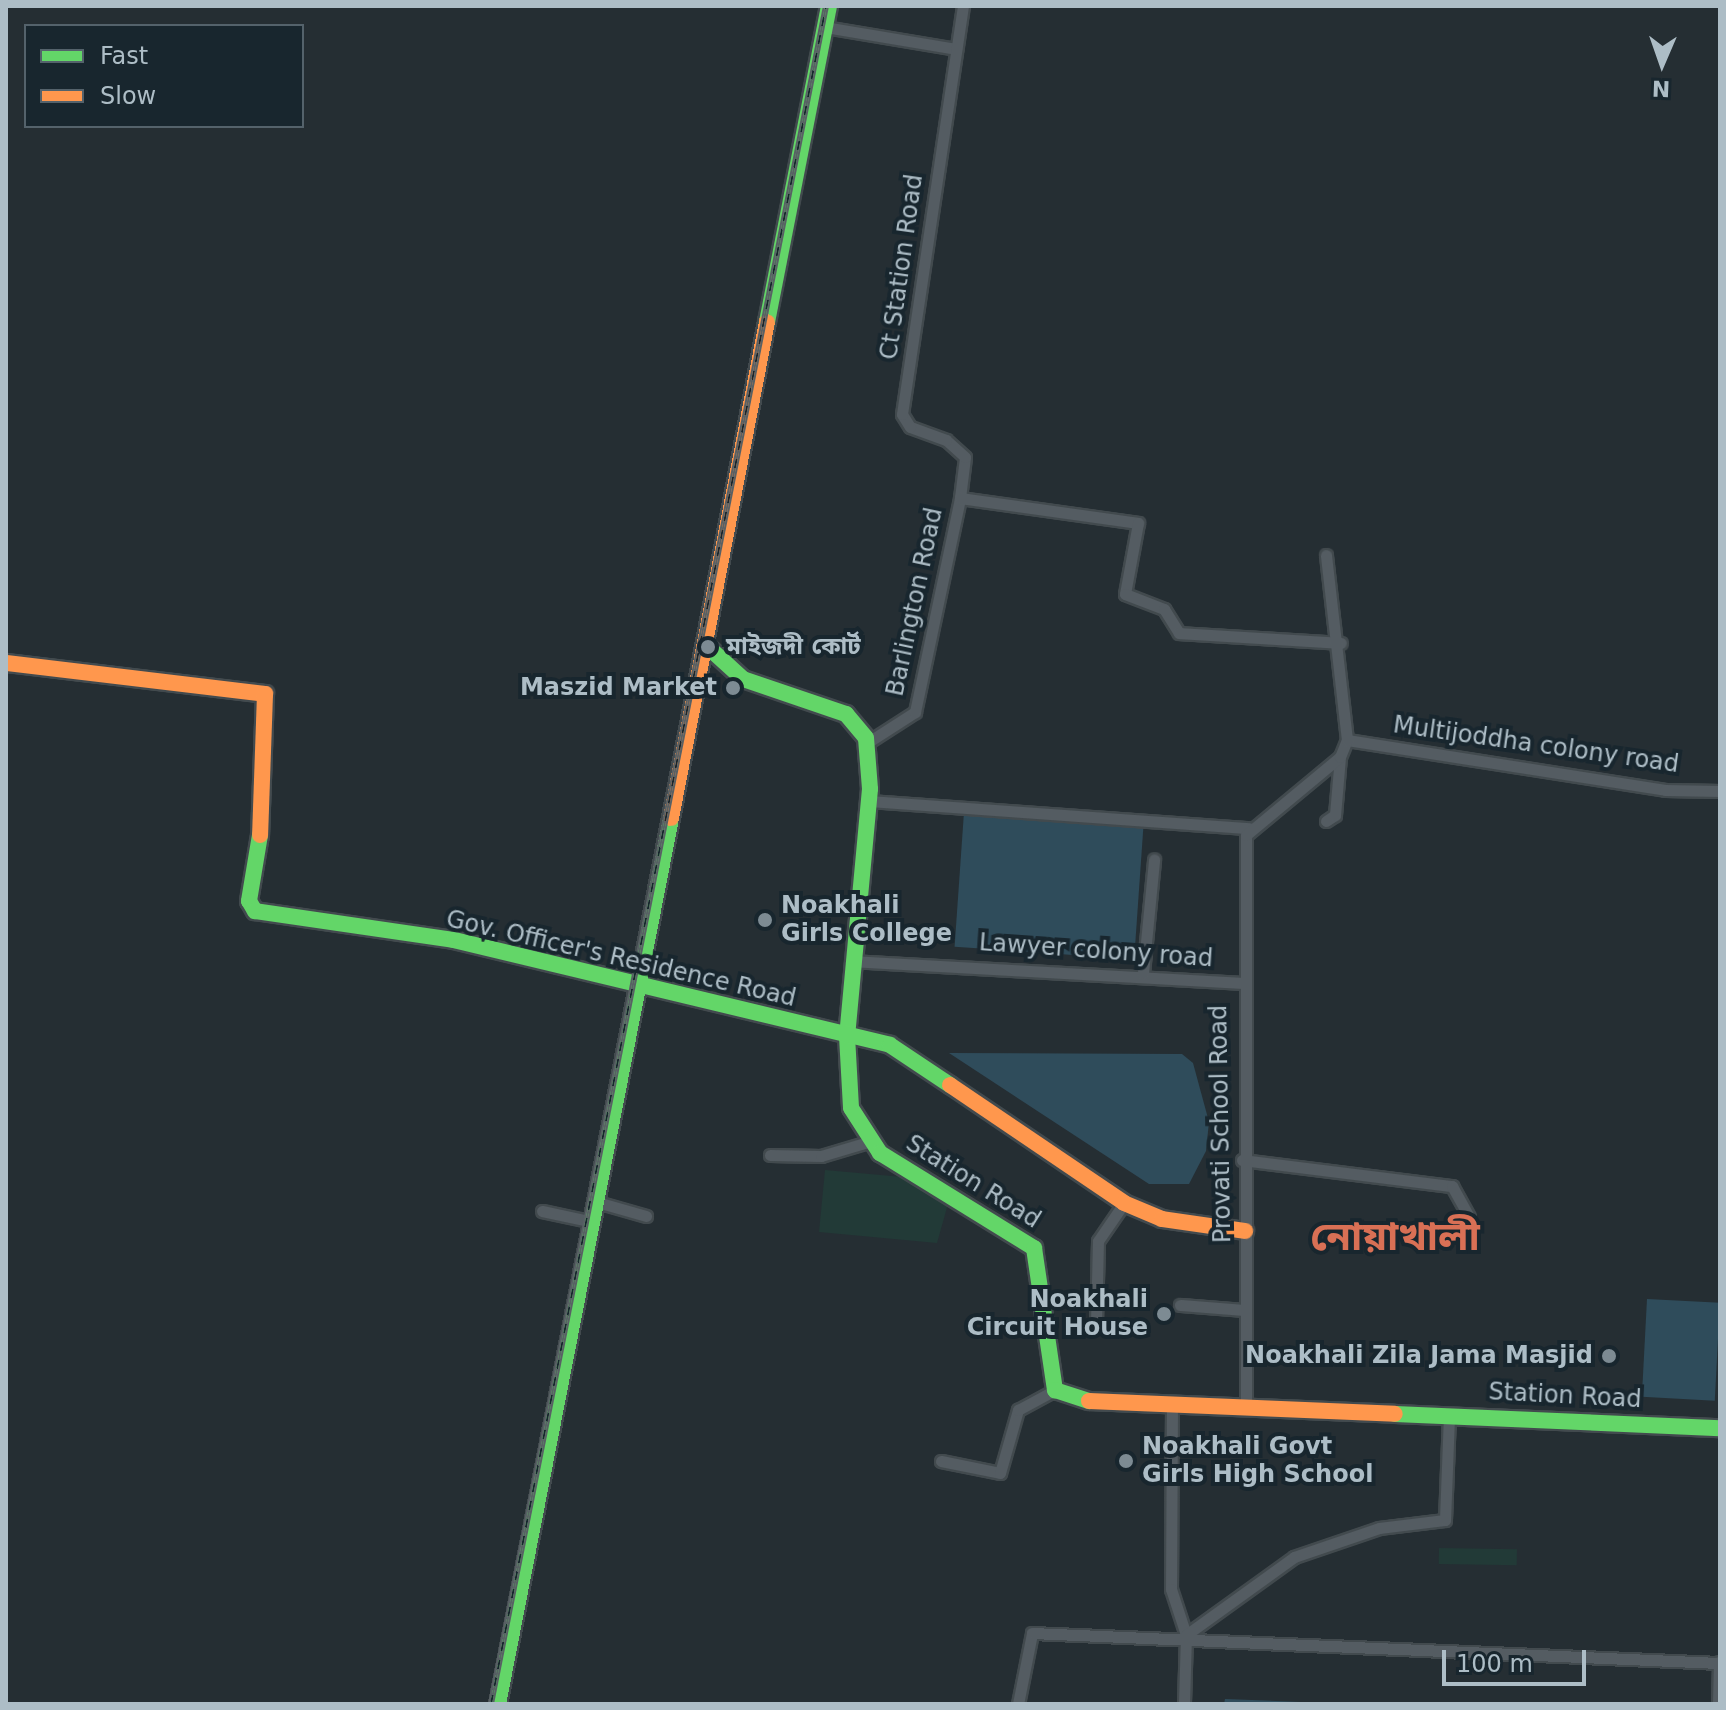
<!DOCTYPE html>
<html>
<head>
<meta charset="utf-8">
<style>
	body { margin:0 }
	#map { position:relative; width:1726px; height:1710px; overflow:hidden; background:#252e33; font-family:"DejaVu Sans","Noto Sans Bengali",sans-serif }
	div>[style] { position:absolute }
	.green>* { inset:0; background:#223a37; transform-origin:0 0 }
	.water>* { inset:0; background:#2f4c5b; transform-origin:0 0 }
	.roads { filter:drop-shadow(2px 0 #424a4e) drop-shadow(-2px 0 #424a4e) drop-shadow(0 2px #424a4e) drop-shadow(0 -2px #424a4e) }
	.street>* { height:11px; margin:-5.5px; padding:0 5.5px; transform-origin:5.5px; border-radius:5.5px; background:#545c62 }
	.fast>* { height:16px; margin:-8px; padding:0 8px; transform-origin:8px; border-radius:8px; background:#63d668 }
	.slow>* { height:16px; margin:-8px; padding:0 8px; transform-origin:8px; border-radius:8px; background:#ff974d }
	.rail>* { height:6px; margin-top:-3px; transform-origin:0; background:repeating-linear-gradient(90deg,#18262e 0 9px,#586064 0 18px); box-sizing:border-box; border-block:2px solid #586064 }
	.dots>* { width:22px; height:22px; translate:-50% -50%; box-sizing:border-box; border:4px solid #18262e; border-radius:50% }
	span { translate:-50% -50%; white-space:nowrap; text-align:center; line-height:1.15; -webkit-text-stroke:8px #18262e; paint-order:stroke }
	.street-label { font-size:24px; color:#adbdc6 }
	.poi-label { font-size:24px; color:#adbdc6; font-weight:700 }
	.left { translate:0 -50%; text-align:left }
	.right { translate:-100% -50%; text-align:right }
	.town-label { font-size:40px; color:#d97055; font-weight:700 }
	.frame { position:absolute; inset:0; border:8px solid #adbdc6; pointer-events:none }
	.legend { position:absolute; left:24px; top:24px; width:280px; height:104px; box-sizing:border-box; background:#18262e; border:2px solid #54626b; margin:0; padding:10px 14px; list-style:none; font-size:24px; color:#adbdc6 }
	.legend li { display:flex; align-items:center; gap:16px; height:40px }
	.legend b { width:40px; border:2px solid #54626b }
	.north { position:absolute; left:1622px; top:24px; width:80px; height:80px; -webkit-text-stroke:6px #18262e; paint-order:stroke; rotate:182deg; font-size:22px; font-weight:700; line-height:32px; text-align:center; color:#adbdc6 }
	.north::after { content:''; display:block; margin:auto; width:28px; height:36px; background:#adbdc6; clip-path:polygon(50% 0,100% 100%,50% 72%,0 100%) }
	.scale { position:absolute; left:1442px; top:1650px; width:144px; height:36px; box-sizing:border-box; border:4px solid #adbdc6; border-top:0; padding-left:10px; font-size:24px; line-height:28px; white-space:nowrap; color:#adbdc6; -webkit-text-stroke:6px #18262e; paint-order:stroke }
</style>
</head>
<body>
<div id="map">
	<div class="green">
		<i style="clip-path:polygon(825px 1170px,914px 1178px,948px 1204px,937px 1243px,819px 1232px)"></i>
		<i style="left:1439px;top:1548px;width:78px;height:16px;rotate:1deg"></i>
	</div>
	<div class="water">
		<i style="left:964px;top:812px;width:180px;height:135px;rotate:4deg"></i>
		<i style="clip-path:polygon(949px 1053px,1182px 1054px,1193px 1063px,1209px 1122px,1206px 1151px,1189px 1184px,1149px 1184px)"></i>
		<i style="left:1647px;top:1299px;width:73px;height:98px;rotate:3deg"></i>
		<i style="clip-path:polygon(1225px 1699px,1351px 1704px,1224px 1704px)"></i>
	</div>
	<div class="roads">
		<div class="street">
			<i style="left:825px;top:27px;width:133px;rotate:9.5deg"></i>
			<i style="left:960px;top:498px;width:41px;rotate:-83deg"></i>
			<i style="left:965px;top:457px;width:25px;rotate:-138deg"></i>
			<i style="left:946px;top:440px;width:38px;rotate:-160deg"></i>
			<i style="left:910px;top:427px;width:15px;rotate:-122deg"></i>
			<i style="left:902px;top:414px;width:413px;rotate:-81.5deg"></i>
			<i style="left:1347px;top:740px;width:322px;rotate:8.9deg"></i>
			<i style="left:1665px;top:790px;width:55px;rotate:1deg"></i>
			<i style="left:867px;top:743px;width:57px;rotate:-32.9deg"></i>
			<i style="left:915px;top:712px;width:219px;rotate:-78.1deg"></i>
			<i style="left:960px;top:498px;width:180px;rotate:8deg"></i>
			<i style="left:1138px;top:523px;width:72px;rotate:100.4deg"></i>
			<i style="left:1125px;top:594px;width:42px;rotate:21deg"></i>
			<i style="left:1164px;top:609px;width:28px;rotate:58deg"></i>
			<i style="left:1179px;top:633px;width:162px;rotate:3.5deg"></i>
			<i style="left:869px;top:801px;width:381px;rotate:4.1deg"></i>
			<i style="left:1326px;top:821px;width:11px;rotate:-34deg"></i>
			<i style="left:1335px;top:815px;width:58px;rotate:-85.1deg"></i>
			<i style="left:851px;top:961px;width:392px;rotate:3.2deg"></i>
			<i style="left:1143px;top:973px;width:114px;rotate:-84.4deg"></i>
			<i style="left:770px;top:1155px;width:51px;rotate:1.1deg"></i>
			<i style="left:821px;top:1156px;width:49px;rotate:-16.6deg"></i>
			<i style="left:1242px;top:1160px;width:212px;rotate:7.1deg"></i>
			<i style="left:1452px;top:1186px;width:35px;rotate:61deg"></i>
			<i style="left:597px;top:1202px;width:51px;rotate:15.9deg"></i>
			<i style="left:542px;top:1211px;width:52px;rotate:12.2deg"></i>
			<i style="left:1180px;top:1305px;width:65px;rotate:4.4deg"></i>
			<i style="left:1096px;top:1323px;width:82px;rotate:-88.6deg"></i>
			<i style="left:1098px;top:1241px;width:46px;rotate:-55.6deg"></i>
			<i style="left:1172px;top:1403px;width:186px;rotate:90.3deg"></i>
			<i style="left:1171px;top:1589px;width:48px;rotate:71.9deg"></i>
			<i style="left:1186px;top:1635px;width:69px;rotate:91.7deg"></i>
			<i style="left:1246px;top:1405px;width:570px;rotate:-90deg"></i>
			<i style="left:1246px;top:835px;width:122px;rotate:-39.7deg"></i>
			<i style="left:1340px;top:757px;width:18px;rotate:-68deg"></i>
			<i style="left:1347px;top:740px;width:186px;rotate:-96.5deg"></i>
			<i style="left:941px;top:1461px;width:60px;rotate:11.5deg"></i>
			<i style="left:1000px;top:1473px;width:66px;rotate:-74.1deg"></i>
			<i style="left:1018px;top:1410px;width:42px;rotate:-28.4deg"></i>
			<i style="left:1186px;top:1635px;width:133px;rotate:-35.8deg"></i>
			<i style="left:1294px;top:1557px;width:90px;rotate:-18.8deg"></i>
			<i style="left:1379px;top:1528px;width:66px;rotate:-6.9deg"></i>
			<i style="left:1445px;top:1520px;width:106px;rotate:-87.8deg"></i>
			<i style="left:1018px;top:1704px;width:72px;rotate:-78.8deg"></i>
			<i style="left:1032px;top:1633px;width:689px;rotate:2.5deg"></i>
			<i style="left:1718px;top:1704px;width:42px;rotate:-88.6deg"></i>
		</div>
		<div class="fast">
			<i style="left:767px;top:322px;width:322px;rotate:-78.9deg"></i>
			<i style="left:708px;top:647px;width:47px;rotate:42.4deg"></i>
			<i style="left:743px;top:679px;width:109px;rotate:18.8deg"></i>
			<i style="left:846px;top:714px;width:31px;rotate:50deg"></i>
			<i style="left:866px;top:738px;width:51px;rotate:85.5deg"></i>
			<i style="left:870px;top:789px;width:248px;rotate:95.3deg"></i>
			<i style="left:847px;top:1036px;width:72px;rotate:86.8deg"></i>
			<i style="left:851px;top:1108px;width:54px;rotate:57.2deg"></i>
			<i style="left:880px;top:1153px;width:181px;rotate:31.7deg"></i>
			<i style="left:1034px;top:1248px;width:144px;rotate:81.6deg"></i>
			<i style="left:1055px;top:1390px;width:36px;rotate:18deg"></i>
			<i style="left:260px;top:835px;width:67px;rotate:99.5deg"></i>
			<i style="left:249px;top:901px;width:12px;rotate:59deg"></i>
			<i style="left:255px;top:911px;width:201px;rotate:8.3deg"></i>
			<i style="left:454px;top:940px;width:448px;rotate:13.5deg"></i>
			<i style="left:890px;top:1045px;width:72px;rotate:33.7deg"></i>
			<i style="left:1395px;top:1414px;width:325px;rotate:2.5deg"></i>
			<i style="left:498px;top:1704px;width:903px;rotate:-78.95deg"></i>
		</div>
		<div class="slow">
			<i style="left:6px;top:663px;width:261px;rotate:6.8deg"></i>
			<i style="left:265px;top:694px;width:141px;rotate:92deg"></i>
			<i style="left:671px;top:818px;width:505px;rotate:-79.05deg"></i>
			<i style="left:950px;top:1085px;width:210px;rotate:34.1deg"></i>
			<i style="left:1124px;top:1203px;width:41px;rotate:22.8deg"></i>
			<i style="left:1162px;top:1219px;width:84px;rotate:8.2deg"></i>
			<i style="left:1089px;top:1401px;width:306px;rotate:2.4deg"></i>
		</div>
	</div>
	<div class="rail">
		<i style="left:491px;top:1704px;width:1731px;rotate:-78.84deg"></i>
	</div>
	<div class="dots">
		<i style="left:708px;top:647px;background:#7d8b93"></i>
		<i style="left:733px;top:688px;background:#7d8b93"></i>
		<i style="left:765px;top:920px;background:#7d8b93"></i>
		<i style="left:1164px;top:1314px;background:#7d8b93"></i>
		<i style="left:1609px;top:1356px;background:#7d8b93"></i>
		<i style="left:1126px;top:1461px;background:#7d8b93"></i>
	</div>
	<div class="street-label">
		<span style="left:902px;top:267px;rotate:-82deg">Ct Station Road</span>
		<span style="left:915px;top:602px;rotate:-78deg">Barlington Road</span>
		<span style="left:1536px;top:745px;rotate:8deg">Multijoddha colony road</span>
		<span style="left:1096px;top:951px;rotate:4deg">Lawyer colony road</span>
		<span style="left:621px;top:959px;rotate:13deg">Gov. Officer's Residence Road</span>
		<span style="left:1221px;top:1124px;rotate:-91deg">Provati School Road</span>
		<span style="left:973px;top:1182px;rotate:32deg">Station Road</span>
		<span style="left:1565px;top:1396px;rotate:3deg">Station Road</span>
	</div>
	<div class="poi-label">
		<span class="left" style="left:726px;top:647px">মাইজদী কোর্ট</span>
		<span class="right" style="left:717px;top:688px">Maszid Market</span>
		<span class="left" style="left:781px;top:920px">Noakhali<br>Girls College</span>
		<span class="right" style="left:1148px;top:1314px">Noakhali<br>Circuit House</span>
		<span class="right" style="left:1593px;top:1356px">Noakhali Zila Jama Masjid</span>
		<span class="left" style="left:1142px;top:1461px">Noakhali Govt<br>Girls High School</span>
	</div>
	<div class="town-label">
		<span style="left:1395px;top:1236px">নোয়াখালী</span>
	</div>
	<div class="frame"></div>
	<ul class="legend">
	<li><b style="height:10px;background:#63d668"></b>Fast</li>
	<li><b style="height:10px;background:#ff974d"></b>Slow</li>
	</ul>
	<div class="north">N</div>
	<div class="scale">100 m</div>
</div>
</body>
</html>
